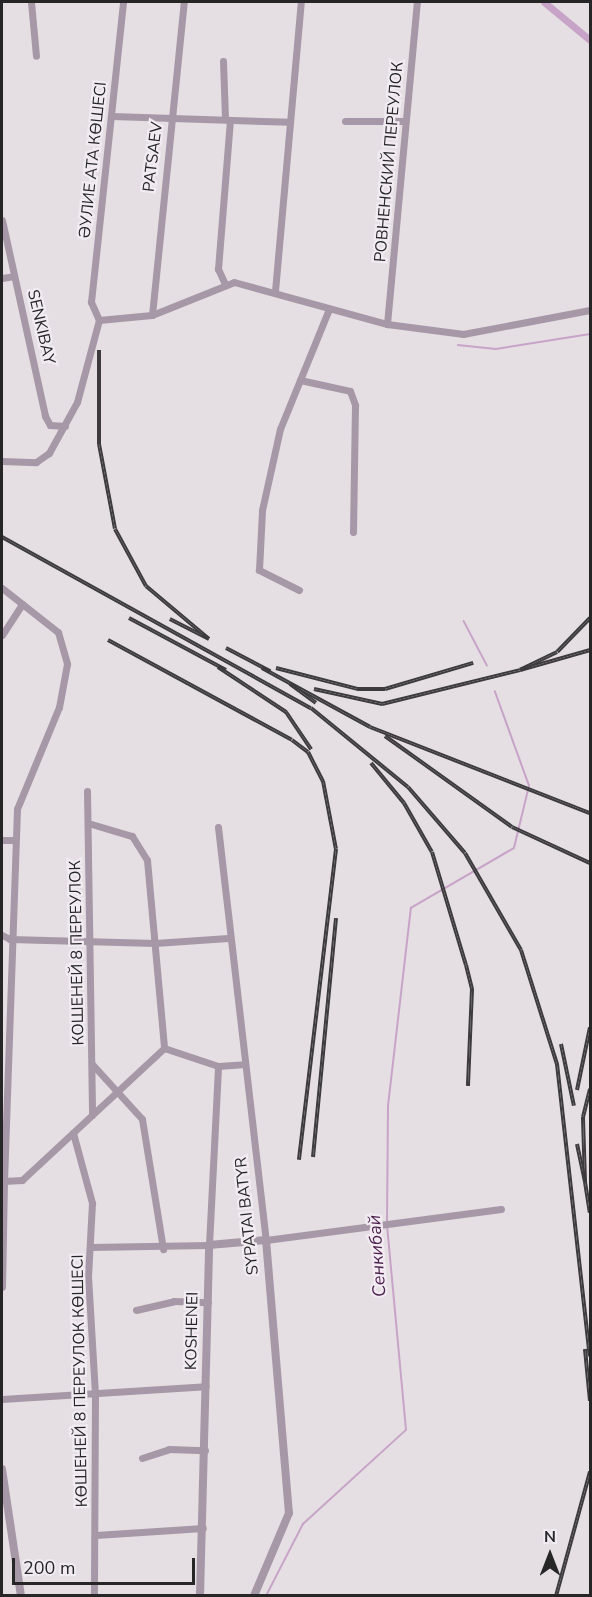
<!DOCTYPE html>
<html>
<head>
<meta charset="utf-8">
<style>
	body { margin:0 }
	#map { position:relative; width:592px; height:1597px; overflow:hidden; background:#e5dfe4; font-family:"Nunito Sans",sans-serif }
	div>[style] { position:absolute }
	.stream>* { height:1.5px; margin:-0.75px; padding:0 0.75px; transform-origin:0.75px; border-radius:0.75px; background:#c7a4c7 }
	.canal>* { height:7px; margin:-3.5px; padding:0 3.5px; transform-origin:3.5px; border-radius:3.5px; background:#c7a4c7 }
	.minor>* { height:7px; margin:-3.5px; padding:0 3.5px; transform-origin:3.5px; border-radius:3.5px; background:#a798a7 }
	.tertiary>* { height:8px; margin:-4px; padding:0 4px; transform-origin:4px; border-radius:4px; background:#a798a7 }
	.rail>* { height:4px; margin-top:-2px; transform-origin:0; background:repeating-linear-gradient(90deg,#f2ecf2 0 4.5px,#3d3b3d 0 9px); box-sizing:border-box; border-block:2px solid #3d3b3d }
	span { translate:-50% -50%; white-space:nowrap; text-align:center; line-height:1.15; -webkit-text-stroke:4.5px #f2ecf2; paint-order:stroke }
	.street-label { font-size:16px; color:#272627 }
	.water-label { font-size:18px; color:#4d224f; font-style:italic }
	.frame { position:absolute; inset:0; border:3px solid #272627; pointer-events:none }
	.north { position:absolute; left:520px; top:1525px; width:60px; height:60px; -webkit-text-stroke:4px #f2ecf2; paint-order:stroke; rotate:0deg; font-size:16px; font-weight:700; line-height:24px; text-align:center; color:#272627 }
	.north::after { content:''; display:block; margin:auto; width:21px; height:27px; background:#272627; clip-path:polygon(50% 0,100% 100%,50% 72%,0 100%) }
	.scale { position:absolute; left:12px; top:1558px; width:183px; height:27px; box-sizing:border-box; border:3px solid #272627; border-top:0; padding-left:8px; font-size:18px; line-height:21px; white-space:nowrap; color:#272627; -webkit-text-stroke:4px #f2ecf2; paint-order:stroke }
</style>
</head>
<body>
<div id="map">
	<div class="stream">
		<i style="left:458px;top:345px;width:38px;rotate:6deg"></i>
		<i style="left:496px;top:349px;width:95px;rotate:-9.1deg"></i>
		<i style="left:464px;top:621px;width:50px;rotate:62.4deg"></i>
		<i style="left:387px;top:1222px;width:116px;rotate:-89.5deg"></i>
		<i style="left:388px;top:1106px;width:199px;rotate:-83.4deg"></i>
		<i style="left:411px;top:908px;width:119px;rotate:-30.2deg"></i>
		<i style="left:514px;top:848px;width:64px;rotate:-76.4deg"></i>
		<i style="left:529px;top:786px;width:100px;rotate:-109.9deg"></i>
		<i style="left:266px;top:1596px;width:81px;rotate:-62.8deg"></i>
		<i style="left:303px;top:1524px;width:139px;rotate:-42.4deg"></i>
		<i style="left:406px;top:1430px;width:204px;rotate:-95.3deg"></i>
	</div>
	<div class="canal">
		<i style="left:544px;top:2px;width:60px;rotate:39.6deg"></i>
	</div>
	<div class="minor">
		<i style="left:31px;top:2px;width:54px;rotate:84.7deg"></i>
		<i style="left:223px;top:61px;width:56px;rotate:88deg"></i>
		<i style="left:112px;top:116px;width:177px;rotate:1.9deg"></i>
		<i style="left:345px;top:121px;width:60px"></i>
		<i style="left:2px;top:220px;width:201px;rotate:77.6deg"></i>
		<i style="left:45px;top:416px;width:10px;rotate:61deg"></i>
		<i style="left:50px;top:425px;width:15px;rotate:4deg"></i>
		<i style="left:2px;top:278px;width:12px;rotate:-9deg"></i>
		<i style="left:225px;top:284px;width:17px;rotate:-115deg"></i>
		<i style="left:218px;top:269px;width:149px;rotate:-85.4deg"></i>
		<i style="left:275px;top:291px;width:290px;rotate:-84.9deg"></i>
		<i style="left:152px;top:315px;width:315px;rotate:-84.2deg"></i>
		<i style="left:99px;top:320px;width:20px;rotate:-114deg"></i>
		<i style="left:91px;top:302px;width:302px;rotate:-83.9deg"></i>
		<i style="left:387px;top:324px;width:323px;rotate:-84.7deg"></i>
		<i style="left:300px;top:380px;width:51px;rotate:12.4deg"></i>
		<i style="left:350px;top:391px;width:15px;rotate:70deg"></i>
		<i style="left:355px;top:405px;width:127px;rotate:90.9deg"></i>
		<i style="left:2px;top:461px;width:34px;rotate:2deg"></i>
		<i style="left:36px;top:462px;width:16px;rotate:-35deg"></i>
		<i style="left:49px;top:453px;width:58px;rotate:-61.2deg"></i>
		<i style="left:77px;top:402px;width:85px;rotate:-75deg"></i>
		<i style="left:99px;top:320px;width:53px;rotate:-5.4deg"></i>
		<i style="left:152px;top:315px;width:88px;rotate:-21.9deg"></i>
		<i style="left:234px;top:282px;width:159px;rotate:15.4deg"></i>
		<i style="left:387px;top:324px;width:77px;rotate:7.5deg"></i>
		<i style="left:463px;top:334px;width:129px;rotate:-10.7deg"></i>
		<i style="left:2px;top:588px;width:71px;rotate:38.2deg"></i>
		<i style="left:58px;top:632px;width:33px;rotate:74deg"></i>
		<i style="left:67px;top:664px;width:44px;rotate:100.5deg"></i>
		<i style="left:59px;top:707px;width:110px;rotate:112.4deg"></i>
		<i style="left:17px;top:809px;width:372px;rotate:92deg"></i>
		<i style="left:4px;top:1181px;width:18px;rotate:-3deg"></i>
		<i style="left:22px;top:1180px;width:194px;rotate:-42.9deg"></i>
		<i style="left:299px;top:590px;width:45px;rotate:-153.4deg"></i>
		<i style="left:259px;top:570px;width:60px;rotate:-87.1deg"></i>
		<i style="left:262px;top:510px;width:83px;rotate:-77.5deg"></i>
		<i style="left:280px;top:429px;width:130px;rotate:-67.8deg"></i>
		<i style="left:2px;top:635px;width:37px;rotate:-57deg"></i>
		<i style="left:87px;top:791px;width:324px;rotate:89.1deg"></i>
		<i style="left:88px;top:823px;width:46px;rotate:16.5deg"></i>
		<i style="left:132px;top:836px;width:28px;rotate:58deg"></i>
		<i style="left:147px;top:860px;width:189px;rotate:84.8deg"></i>
		<i style="left:164px;top:1048px;width:57px;rotate:18.4deg"></i>
		<i style="left:218px;top:1066px;width:27px;rotate:-4deg"></i>
		<i style="left:218px;top:827px;width:416px;rotate:83.4deg"></i>
		<i style="left:266px;top:1240px;width:237px;rotate:-7.5deg"></i>
		<i style="left:2px;top:840px;width:13px"></i>
		<i style="left:2px;top:935px;width:9px;rotate:27deg"></i>
		<i style="left:10px;top:939px;width:145px;rotate:1.6deg"></i>
		<i style="left:155px;top:943px;width:73px;rotate:-3.9deg"></i>
		<i style="left:92px;top:1064px;width:74px;rotate:47.7deg"></i>
		<i style="left:142px;top:1119px;width:132px;rotate:80.8deg"></i>
		<i style="left:73px;top:1133px;width:73px;rotate:74.8deg"></i>
		<i style="left:92px;top:1203px;width:73px;rotate:93.1deg"></i>
		<i style="left:88px;top:1276px;width:118px;rotate:86.6deg"></i>
		<i style="left:95px;top:1394px;width:202px;rotate:90.3deg"></i>
		<i style="left:90px;top:1247px;width:119px;rotate:-1deg"></i>
		<i style="left:209px;top:1245px;width:179px;rotate:-87.1deg"></i>
		<i style="left:136px;top:1310px;width:39px;rotate:-13deg"></i>
		<i style="left:174px;top:1301px;width:34px;rotate:2deg"></i>
		<i style="left:2px;top:1399px;width:204px;rotate:-3.6deg"></i>
		<i style="left:142px;top:1458px;width:28px;rotate:-18deg"></i>
		<i style="left:169px;top:1449px;width:36px;rotate:2deg"></i>
		<i style="left:96px;top:1535px;width:107px;rotate:-3.7deg"></i>
	</div>
	<div class="tertiary">
		<i style="left:2px;top:1287px;width:106px;rotate:-88.9deg"></i>
		<i style="left:2px;top:1469px;width:128px;rotate:81.5deg"></i>
		<i style="left:200px;top:1596px;width:351px;rotate:-88.5deg"></i>
		<i style="left:209px;top:1245px;width:57px;rotate:-5deg"></i>
		<i style="left:266px;top:1240px;width:274px;rotate:85.2deg"></i>
		<i style="left:289px;top:1513px;width:90px;rotate:112.9deg"></i>
	</div>
	<div class="rail">
		<i style="left:99px;top:350px;width:94px;rotate:90deg"></i>
		<i style="left:99px;top:444px;width:86px;rotate:79.3deg"></i>
		<i style="left:115px;top:529px;width:65px;rotate:61.5deg"></i>
		<i style="left:146px;top:586px;width:82px;rotate:40.1deg"></i>
		<i style="left:209px;top:639px;width:44px;rotate:-152.9deg"></i>
		<i style="left:2px;top:537px;width:353px;rotate:29deg"></i>
		<i style="left:311px;top:708px;width:125px;rotate:39.2deg"></i>
		<i style="left:408px;top:787px;width:87px;rotate:49.2deg"></i>
		<i style="left:465px;top:853px;width:112px;rotate:60deg"></i>
		<i style="left:521px;top:950px;width:120px;rotate:72.5deg"></i>
		<i style="left:557px;top:1064px;width:294px;rotate:83.6deg"></i>
		<i style="left:129px;top:618px;width:110px;rotate:28.2deg"></i>
		<i style="left:590px;top:618px;width:47px;rotate:134.1deg"></i>
		<i style="left:557px;top:652px;width:41px;rotate:154.1deg"></i>
		<i style="left:520px;top:670px;width:73px;rotate:-15.9deg"></i>
		<i style="left:108px;top:640px;width:209px;rotate:28.5deg"></i>
		<i style="left:292px;top:740px;width:20px;rotate:37deg"></i>
		<i style="left:308px;top:752px;width:33px;rotate:63deg"></i>
		<i style="left:323px;top:781px;width:69px;rotate:79.2deg"></i>
		<i style="left:336px;top:849px;width:313px;rotate:96.8deg"></i>
		<i style="left:226px;top:648px;width:50px;rotate:27.6deg"></i>
		<i style="left:218px;top:667px;width:82px;rotate:33.5deg"></i>
		<i style="left:286px;top:712px;width:45px;rotate:56deg"></i>
		<i style="left:262px;top:668px;width:123px;rotate:28.6deg"></i>
		<i style="left:370px;top:727px;width:236px;rotate:21.4deg"></i>
		<i style="left:276px;top:668px;width:85px;rotate:14.4deg"></i>
		<i style="left:358px;top:689px;width:27px"></i>
		<i style="left:385px;top:689px;width:92px;rotate:-16.5deg"></i>
		<i style="left:290px;top:684px;width:32px;rotate:36deg"></i>
		<i style="left:314px;top:689px;width:70px;rotate:12.4deg"></i>
		<i style="left:382px;top:704px;width:142px;rotate:-13.8deg"></i>
		<i style="left:385px;top:736px;width:156px;rotate:35.6deg"></i>
		<i style="left:512px;top:827px;width:86px;rotate:24.8deg"></i>
		<i style="left:371px;top:763px;width:52px;rotate:50.5deg"></i>
		<i style="left:404px;top:803px;width:56px;rotate:60.3deg"></i>
		<i style="left:432px;top:852px;width:118px;rotate:73.3deg"></i>
		<i style="left:466px;top:965px;width:25px;rotate:76deg"></i>
		<i style="left:472px;top:989px;width:97px;rotate:92.4deg"></i>
		<i style="left:561px;top:1044px;width:63px;rotate:78.2deg"></i>
		<i style="left:577px;top:1090px;width:64px;rotate:-78.3deg"></i>
		<i style="left:577px;top:1144px;width:39px;rotate:78deg"></i>
		<i style="left:585px;top:1182px;width:65px;rotate:-91.8deg"></i>
		<i style="left:583px;top:1117px;width:29px;rotate:-76deg"></i>
		<i style="left:313px;top:1157px;width:240px;rotate:-84.5deg"></i>
		<i style="left:585px;top:1182px;width:31px;rotate:81deg"></i>
		<i style="left:585px;top:1349px;width:52px;rotate:84.5deg"></i>
		<i style="left:556px;top:1596px;width:129px;rotate:-74.7deg"></i>
	</div>
	<div class="street-label">
		<span style="left:153px;top:157px;rotate:-83deg">PATSAEV</span>
		<span style="left:93px;top:160px;rotate:-84deg">ӘУЛИЕ АТА КӨШЕСІ</span>
		<span style="left:389px;top:162px;rotate:-85deg">РОВНЕНСКИЙ ПЕРЕУЛОК</span>
		<span style="left:41px;top:327px;rotate:77deg">SENKIBAY</span>
		<span style="left:77px;top:953px;rotate:-91deg">КОШЕНЕЙ 8 ПЕРЕУЛОК</span>
		<span style="left:247px;top:1216px;rotate:-96deg">SYPATAI BATYR</span>
		<span style="left:192px;top:1331px;rotate:-89deg">KOSHENEI</span>
		<span style="left:80px;top:1381px;rotate:-91deg">КӨШЕНЕЙ 8 ПЕРЕУЛОК КӨШЕСІ</span>
	</div>
	<div class="water-label">
		<span style="left:377px;top:1256px;rotate:-94deg">Сенкибай</span>
	</div>
	<div class="frame"></div>
	<div class="north">N</div>
	<div class="scale">200 m</div>
</div>
</body>
</html>
